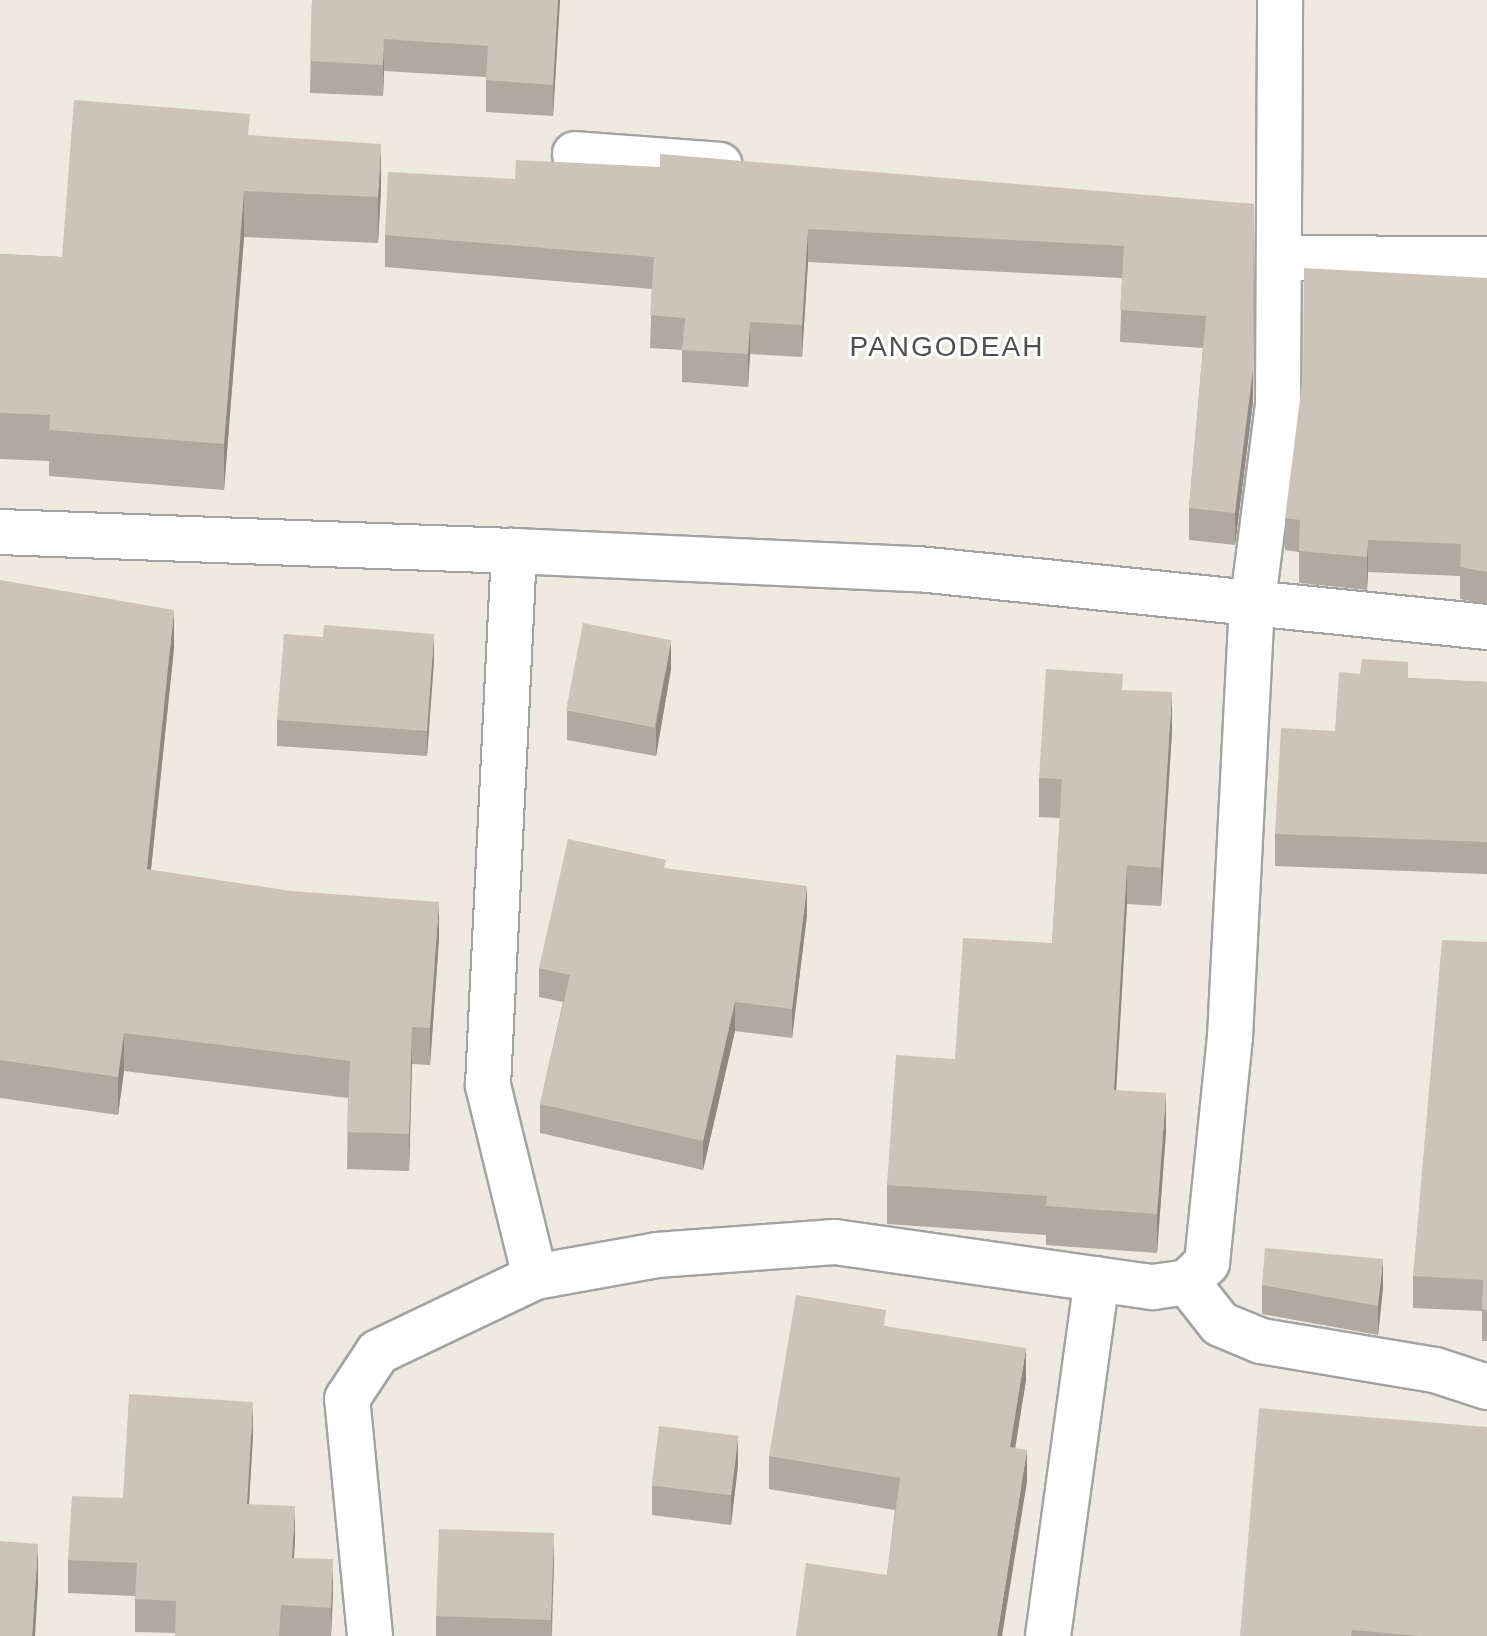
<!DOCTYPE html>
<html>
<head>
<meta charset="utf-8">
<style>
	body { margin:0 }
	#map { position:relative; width:1487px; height:1636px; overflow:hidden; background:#eeeae0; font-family:Helvetica,sans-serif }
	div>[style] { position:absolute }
	.roads { filter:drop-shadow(2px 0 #a3a3a3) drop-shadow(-2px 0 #a3a3a3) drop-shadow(0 2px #a3a3a3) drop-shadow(0 -2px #a3a3a3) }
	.minor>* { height:44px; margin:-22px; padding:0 22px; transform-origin:22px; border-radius:22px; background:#fff }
	.wall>* { inset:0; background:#b1a89f }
	.shaded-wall>* { inset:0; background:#908882 }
	.building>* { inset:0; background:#cec3b9; transform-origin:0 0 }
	span { translate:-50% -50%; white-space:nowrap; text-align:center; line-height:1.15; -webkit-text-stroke:6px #fff; paint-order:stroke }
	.quarter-label { font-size:28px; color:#4f4f4f; letter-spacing:2px }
</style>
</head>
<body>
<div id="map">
	<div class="roads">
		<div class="minor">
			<i style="left:575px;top:154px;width:145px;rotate:4.3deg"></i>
			<i style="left:1279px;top:258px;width:208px;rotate:0.3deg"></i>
			<i style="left:0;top:532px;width:514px;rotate:2.12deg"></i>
			<i style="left:535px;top:1277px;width:198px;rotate:-103.8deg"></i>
			<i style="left:488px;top:1085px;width:535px;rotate:-87.21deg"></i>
			<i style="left:514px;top:551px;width:404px;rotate:2.6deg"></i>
			<i style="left:918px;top:569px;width:572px;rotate:5.82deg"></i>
			<i style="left:1187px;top:1282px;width:53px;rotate:51.8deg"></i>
			<i style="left:1220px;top:1324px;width:44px;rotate:22.5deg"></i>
			<i style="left:1261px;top:1341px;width:176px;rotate:9.5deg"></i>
			<i style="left:1435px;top:1370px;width:55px;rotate:18.1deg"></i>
			<i style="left:370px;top:1636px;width:238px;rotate:-95.5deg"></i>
			<i style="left:347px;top:1399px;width:56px;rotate:-56.6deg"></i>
			<i style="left:378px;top:1352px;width:174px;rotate:-25.5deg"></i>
			<i style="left:535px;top:1277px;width:124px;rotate:-10.2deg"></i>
			<i style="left:657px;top:1255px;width:178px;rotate:-4.2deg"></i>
			<i style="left:835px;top:1242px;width:321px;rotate:8.1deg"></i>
			<i style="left:1153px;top:1287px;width:34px;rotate:-8deg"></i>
			<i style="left:1187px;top:1282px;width:28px;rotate:-44deg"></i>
			<i style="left:1207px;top:1263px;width:227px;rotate:-84.2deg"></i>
			<i style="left:1230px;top:1037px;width:430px;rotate:-87.1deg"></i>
			<i style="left:1252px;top:608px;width:206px;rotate:-82.7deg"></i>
			<i style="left:1278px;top:404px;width:404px;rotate:-89.7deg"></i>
			<i style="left:1048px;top:1636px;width:360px;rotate:-82.2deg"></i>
		</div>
	</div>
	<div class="wall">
		<i style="clip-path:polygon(312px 0,560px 0,553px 116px,486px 112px,486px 77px,384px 71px,383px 96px,310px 93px)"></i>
		<i style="clip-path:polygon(250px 136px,381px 190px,378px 243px,244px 237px,224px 490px,49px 476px,49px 461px,0 459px,0 254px,62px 257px)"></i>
		<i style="clip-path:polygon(515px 179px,1254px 204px,1253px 402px,1235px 545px,1189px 540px,1189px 508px,1203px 348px,1120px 342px,1122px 278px,808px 262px,802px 357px,750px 354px,748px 387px,682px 382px,682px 350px,650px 348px,652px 289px,385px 267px,385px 235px)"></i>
		<i style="clip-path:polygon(1487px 278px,1487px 604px,1460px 599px,1460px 576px,1368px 572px,1367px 590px,1299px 583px,1299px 552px,1285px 550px,1285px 518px)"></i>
		<i style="clip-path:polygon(0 580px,174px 648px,151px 870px,439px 939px,430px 1065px,412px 1064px,409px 1171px,347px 1169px,348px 1098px,124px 1071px,118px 1115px,0 1098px)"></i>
		<i style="clip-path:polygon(323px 637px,434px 660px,427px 756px,277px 746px,277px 720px)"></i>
		<i style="clip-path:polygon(671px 669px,656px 756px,567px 740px,567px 711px)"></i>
		<i style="clip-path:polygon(1408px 678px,1487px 682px,1487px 874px,1275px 866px,1275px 834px,1335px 731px)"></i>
		<i style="clip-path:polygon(1123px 690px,1172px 731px,1161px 906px,1127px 904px,1116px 1090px,1166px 1132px,1157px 1253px,1046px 1245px,1046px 1235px,887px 1224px,887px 1185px,955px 1059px,1052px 943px,1060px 818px,1039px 817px,1039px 778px)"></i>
		<i style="clip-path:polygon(666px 869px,807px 915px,792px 1038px,735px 1031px,703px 1170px,540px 1133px,540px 1104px,563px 1002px,539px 997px,539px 968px)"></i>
		<i style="clip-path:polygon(1487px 942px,1487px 1341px,1482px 1341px,1482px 1311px,1413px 1308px,1413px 1276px)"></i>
		<i style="clip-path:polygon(1262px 1285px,1383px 1288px,1378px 1335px,1262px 1314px)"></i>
		<i style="clip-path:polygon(886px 1326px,1026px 1380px,1015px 1448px,1027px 1482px,887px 1575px,895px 1510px,769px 1489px,769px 1456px)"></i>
		<i style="clip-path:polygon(1487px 1427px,1487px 1636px,1240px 1636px)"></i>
		<i style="clip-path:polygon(253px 1435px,249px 1504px,295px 1538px,294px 1558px,333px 1592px,331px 1636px,175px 1636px,175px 1633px,135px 1632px,135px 1596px,68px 1593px,68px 1560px,123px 1498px)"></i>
		<i style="clip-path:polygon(738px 1465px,731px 1525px,652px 1515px,652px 1486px)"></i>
		<i style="clip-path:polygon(554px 1562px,552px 1636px,436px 1636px,436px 1616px)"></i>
	</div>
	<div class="shaded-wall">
		<i style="clip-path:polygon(558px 0,560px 0,553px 116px,553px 85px)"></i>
		<i style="clip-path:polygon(384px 39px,384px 71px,383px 96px,383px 65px)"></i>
		<i style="clip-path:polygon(381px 144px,381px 190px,378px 243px,378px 197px)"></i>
		<i style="clip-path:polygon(244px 191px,244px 237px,224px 490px,224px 444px)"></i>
		<i style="clip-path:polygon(808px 229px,808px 262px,802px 357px,802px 325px)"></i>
		<i style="clip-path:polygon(1254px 236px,1253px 402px,1235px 545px,1235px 513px)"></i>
		<i style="clip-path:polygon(750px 322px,750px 354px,748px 387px,748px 354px)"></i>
		<i style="clip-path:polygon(1368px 540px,1368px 572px,1367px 590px,1367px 557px)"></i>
		<i style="clip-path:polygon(174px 610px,174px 648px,147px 907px,147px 869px)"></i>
		<i style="clip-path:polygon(434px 634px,434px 660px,427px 756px,427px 731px)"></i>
		<i style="clip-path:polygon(671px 640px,671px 669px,656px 756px,656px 726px)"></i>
		<i style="clip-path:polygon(1172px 692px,1172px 731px,1161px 906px,1161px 868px)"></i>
		<i style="clip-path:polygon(1127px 865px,1127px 904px,1114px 1128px,1114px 1090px)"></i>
		<i style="clip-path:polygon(807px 886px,807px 915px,792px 1038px,792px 1009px)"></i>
		<i style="clip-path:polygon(439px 902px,439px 939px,430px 1065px,430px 1028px)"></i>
		<i style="clip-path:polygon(735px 1002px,735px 1031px,703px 1170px,703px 1141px)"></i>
		<i style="clip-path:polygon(412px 1027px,412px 1064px,409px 1171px,409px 1134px)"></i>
		<i style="clip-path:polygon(124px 1033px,124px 1071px,118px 1115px,118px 1077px)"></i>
		<i style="clip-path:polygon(1166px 1093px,1166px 1132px,1157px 1253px,1157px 1214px)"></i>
		<i style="clip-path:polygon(1383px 1259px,1383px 1288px,1378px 1335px,1378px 1306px)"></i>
		<i style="clip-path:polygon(1026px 1348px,1026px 1380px,1010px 1480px,1010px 1447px)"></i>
		<i style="clip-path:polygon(253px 1402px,253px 1435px,247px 1537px,247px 1504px)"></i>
		<i style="clip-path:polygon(738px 1436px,738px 1465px,731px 1525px,731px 1496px)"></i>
		<i style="clip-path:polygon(1027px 1450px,1027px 1482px,1002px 1636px,997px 1636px)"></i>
		<i style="clip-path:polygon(295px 1506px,295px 1538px,292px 1591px,292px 1558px)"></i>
		<i style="clip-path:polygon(554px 1533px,554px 1562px,551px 1636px,551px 1620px)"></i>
		<i style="clip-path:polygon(38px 1544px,38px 1585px,35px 1636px,32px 1636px)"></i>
		<i style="clip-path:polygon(333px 1559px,333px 1592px,331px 1636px,331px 1608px)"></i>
	</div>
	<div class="building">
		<i style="clip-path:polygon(312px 0,558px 0,553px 85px,486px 80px,488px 46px,384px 39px,383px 65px,310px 61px)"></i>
		<i style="clip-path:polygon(74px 100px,250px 114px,248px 135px,381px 144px,378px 197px,244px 191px,224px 444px,49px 430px,50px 415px,0 413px,0 254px,62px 257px)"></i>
		<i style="clip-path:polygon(660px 154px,1254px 204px,1253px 370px,1235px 513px,1189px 508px,1206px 316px,1120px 310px,1124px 246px,808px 229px,802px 325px,750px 322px,748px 354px,682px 350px,685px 318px,650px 315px,654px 257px,385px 235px,388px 172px,515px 179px,516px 160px,660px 167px)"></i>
		<i style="clip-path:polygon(1304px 268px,1487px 278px,1487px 572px,1460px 567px,1461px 544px,1368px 540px,1367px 557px,1299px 551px,1300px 520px,1285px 518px,1303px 375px)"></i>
		<i style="clip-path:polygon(0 580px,174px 610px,147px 869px,291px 891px,439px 902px,430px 1028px,412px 1027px,409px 1134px,347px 1132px,350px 1061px,124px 1033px,118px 1077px,0 1060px)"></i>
		<i style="left:583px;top:623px;width:90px;height:89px;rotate:11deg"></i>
		<i style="clip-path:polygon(324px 625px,434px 634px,427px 731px,277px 720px,284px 634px,323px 637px)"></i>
		<i style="clip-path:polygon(1362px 659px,1408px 662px,1408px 678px,1487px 682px,1487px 842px,1275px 834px,1281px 728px,1335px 731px,1339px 672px,1360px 674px)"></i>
		<i style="clip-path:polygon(1046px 669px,1123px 674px,1122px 690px,1172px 692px,1161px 868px,1127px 865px,1114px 1090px,1166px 1093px,1157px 1214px,1046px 1206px,1047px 1196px,887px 1185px,896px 1055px,955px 1059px,963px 938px,1052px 943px,1062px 779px,1039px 778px)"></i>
		<i style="clip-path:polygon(568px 839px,666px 860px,664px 868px,807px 886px,792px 1009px,735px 1002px,703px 1141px,540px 1104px,570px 975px,539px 968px)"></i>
		<i style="clip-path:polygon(1442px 940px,1487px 942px,1487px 1310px,1482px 1309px,1483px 1280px,1413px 1276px)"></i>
		<i style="clip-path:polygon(1265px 1248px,1383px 1259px,1378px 1306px,1262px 1285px)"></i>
		<i style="clip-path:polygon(796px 1295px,886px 1310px,884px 1326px,1026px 1348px,1010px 1447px,1027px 1450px,997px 1636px,796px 1636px,806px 1563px,887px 1575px,900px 1478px,769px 1456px)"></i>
		<i style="clip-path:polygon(129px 1394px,253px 1402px,247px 1504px,295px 1506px,292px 1558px,333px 1559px,331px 1608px,281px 1605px,279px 1636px,175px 1636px,176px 1601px,135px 1599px,137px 1563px,68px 1560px,72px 1496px,123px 1498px)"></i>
		<i style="clip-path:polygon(1259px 1408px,1487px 1427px,1487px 1636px,1420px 1636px,1352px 1630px,1351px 1636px,1240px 1636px)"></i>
		<i style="left:659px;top:1426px;width:80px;height:60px;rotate:7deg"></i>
		<i style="left:439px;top:1529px;width:115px;height:87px;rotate:2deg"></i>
		<i style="clip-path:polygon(0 1541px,38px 1544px,32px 1636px,0 1636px)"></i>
	</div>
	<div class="quarter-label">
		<span style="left:947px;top:347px">PANGODEAH</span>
	</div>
</div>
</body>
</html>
